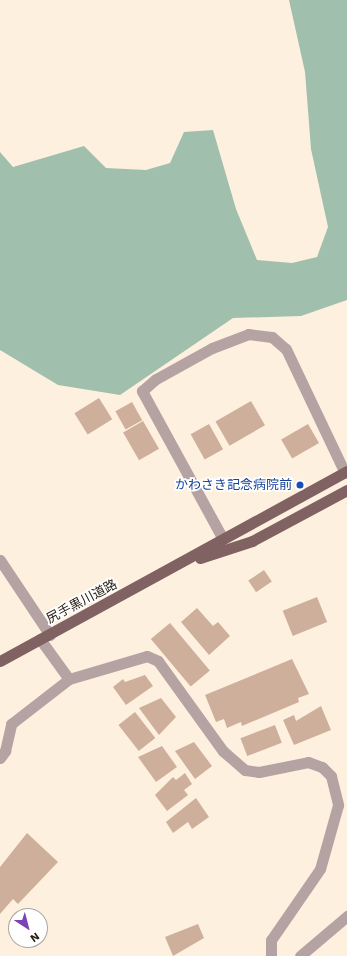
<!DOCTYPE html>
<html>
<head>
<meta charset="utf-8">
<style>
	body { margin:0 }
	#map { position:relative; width:347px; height:956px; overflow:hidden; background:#fef0df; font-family:"Work Sans","Noto Sans JP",sans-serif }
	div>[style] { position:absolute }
	.forest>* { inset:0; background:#a1bfad }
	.building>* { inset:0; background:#ceaf9b; transform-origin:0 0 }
	.service>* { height:11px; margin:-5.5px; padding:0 5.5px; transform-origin:5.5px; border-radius:5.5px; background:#b5a3a4 }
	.minor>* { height:11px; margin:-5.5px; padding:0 5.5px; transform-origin:5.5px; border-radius:5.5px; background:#b5a3a4 }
	.primary>* { height:11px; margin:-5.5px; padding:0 5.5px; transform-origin:5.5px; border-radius:5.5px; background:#816263 }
	.dots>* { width:11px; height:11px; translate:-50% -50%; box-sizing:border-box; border:2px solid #fff; border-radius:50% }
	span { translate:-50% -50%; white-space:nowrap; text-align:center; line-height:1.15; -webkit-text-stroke:3.5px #fff; paint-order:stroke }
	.transit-label { font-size:13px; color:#164399 }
	.right { translate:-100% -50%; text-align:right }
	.street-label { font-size:13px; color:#292016 }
	.north { position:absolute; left:8px; top:908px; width:40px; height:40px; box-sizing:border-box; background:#fff; border:1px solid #a9a6a2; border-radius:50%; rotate:144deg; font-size:11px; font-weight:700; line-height:16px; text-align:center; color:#292016 }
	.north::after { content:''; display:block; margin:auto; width:14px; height:18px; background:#7a43b9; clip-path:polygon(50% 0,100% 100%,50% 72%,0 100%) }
</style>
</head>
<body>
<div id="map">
	<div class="forest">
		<i style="clip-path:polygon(289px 0,347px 0,347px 300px,301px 316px,233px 318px,120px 395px,58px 385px,0 350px,0 152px,13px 167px,84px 146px,106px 168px,146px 170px,170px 163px,184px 132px,213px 130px,236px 209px,257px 260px,292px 263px,317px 257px,328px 227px,311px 149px,305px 72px)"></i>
	</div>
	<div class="building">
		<i style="left:99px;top:398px;width:25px;height:29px;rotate:58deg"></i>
		<i style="left:251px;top:401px;width:28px;height:41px;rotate:60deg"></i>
		<i style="left:132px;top:402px;width:21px;height:19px;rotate:61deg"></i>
		<i style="left:143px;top:421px;width:32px;height:23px;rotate:60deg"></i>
		<i style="left:209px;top:424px;width:29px;height:21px;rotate:61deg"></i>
		<i style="left:308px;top:424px;width:22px;height:31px;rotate:60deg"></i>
		<i style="left:264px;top:570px;width:14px;height:19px;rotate:56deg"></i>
		<i style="left:317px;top:597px;width:27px;height:37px;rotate:68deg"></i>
		<i style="clip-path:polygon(197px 608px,213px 626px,218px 622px,230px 636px,209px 655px,181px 622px)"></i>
		<i style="left:170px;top:623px;width:62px;height:25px;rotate:50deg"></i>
		<i style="clip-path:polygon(292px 659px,309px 694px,298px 698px,299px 702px,242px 726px,241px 722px,227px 728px,224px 719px,216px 722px,205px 695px)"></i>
		<i style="clip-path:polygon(145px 675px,153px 686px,126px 705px,113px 687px,123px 679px,125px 682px)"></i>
		<i style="clip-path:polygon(161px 698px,176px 717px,159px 735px,139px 708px)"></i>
		<i style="clip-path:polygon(321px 706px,331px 730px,294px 745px,283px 720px,294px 715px,296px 721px)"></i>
		<i style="left:135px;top:712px;width:33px;height:21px;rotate:52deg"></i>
		<i style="left:275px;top:725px;width:19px;height:37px;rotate:69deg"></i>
		<i style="clip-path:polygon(194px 742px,212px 766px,195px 779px,175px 751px)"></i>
		<i style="clip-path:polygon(162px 746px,177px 767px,156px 782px,138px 757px)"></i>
		<i style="clip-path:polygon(185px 773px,192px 784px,184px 790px,188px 795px,167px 811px,155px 795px,173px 777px,176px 780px)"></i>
		<i style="clip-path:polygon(196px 798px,209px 817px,192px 829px,188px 822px,173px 833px,166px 822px)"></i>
		<i style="clip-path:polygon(27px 833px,58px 862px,18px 904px,13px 899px,0 914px,0 867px)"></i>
		<i style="clip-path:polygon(198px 924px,204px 938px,173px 956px,165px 937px)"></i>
	</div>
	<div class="service">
		<i style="left:0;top:560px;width:90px;rotate:56.3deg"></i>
	</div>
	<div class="minor">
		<i style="left:223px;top:539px;width:169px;rotate:-118.7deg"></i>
		<i style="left:142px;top:391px;width:18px;rotate:-41deg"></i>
		<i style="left:156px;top:379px;width:64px;rotate:-29deg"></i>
		<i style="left:212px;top:348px;width:39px;rotate:-21deg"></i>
		<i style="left:248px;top:334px;width:24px;rotate:7deg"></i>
		<i style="left:272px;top:337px;width:18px;rotate:41deg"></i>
		<i style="left:286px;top:349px;width:137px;rotate:64.6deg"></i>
		<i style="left:40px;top:639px;width:49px;rotate:54.1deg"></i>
		<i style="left:69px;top:679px;width:81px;rotate:-16.4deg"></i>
		<i style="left:147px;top:656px;width:12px;rotate:24deg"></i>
		<i style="left:158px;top:661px;width:111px;rotate:54.2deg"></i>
		<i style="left:223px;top:751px;width:29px;rotate:41deg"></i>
		<i style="left:245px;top:770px;width:14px;rotate:8deg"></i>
		<i style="left:259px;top:772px;width:50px;rotate:-11.5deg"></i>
		<i style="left:308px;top:762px;width:15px;rotate:20deg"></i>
		<i style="left:322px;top:767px;width:13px;rotate:45deg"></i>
		<i style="left:331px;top:776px;width:30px;rotate:76deg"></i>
		<i style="left:338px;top:805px;width:66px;rotate:105.7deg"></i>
		<i style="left:320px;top:869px;width:86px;rotate:124.6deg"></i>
		<i style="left:271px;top:940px;width:16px;rotate:90deg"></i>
		<i style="left:0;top:758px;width:9px;rotate:-54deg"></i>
		<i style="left:5px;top:751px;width:28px;rotate:-77deg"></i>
		<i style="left:11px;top:724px;width:73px;rotate:-37.8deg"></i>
		<i style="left:300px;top:956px;width:62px;rotate:-40.4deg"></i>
	</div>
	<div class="primary">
		<i style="left:200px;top:558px;width:55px;rotate:-18.1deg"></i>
		<i style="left:252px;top:541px;width:108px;rotate:-28.2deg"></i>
		<i style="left:0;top:661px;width:396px;rotate:-28.7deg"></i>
	</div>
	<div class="dots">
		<i style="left:300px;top:485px;background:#1a4fb4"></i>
	</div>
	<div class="transit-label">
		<span class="right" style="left:292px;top:485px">かわさき記念病院前</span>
	</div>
	<div class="street-label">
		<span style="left:82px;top:602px;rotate:-28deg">尻手黒川道路</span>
	</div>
	<div class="north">N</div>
</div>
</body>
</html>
